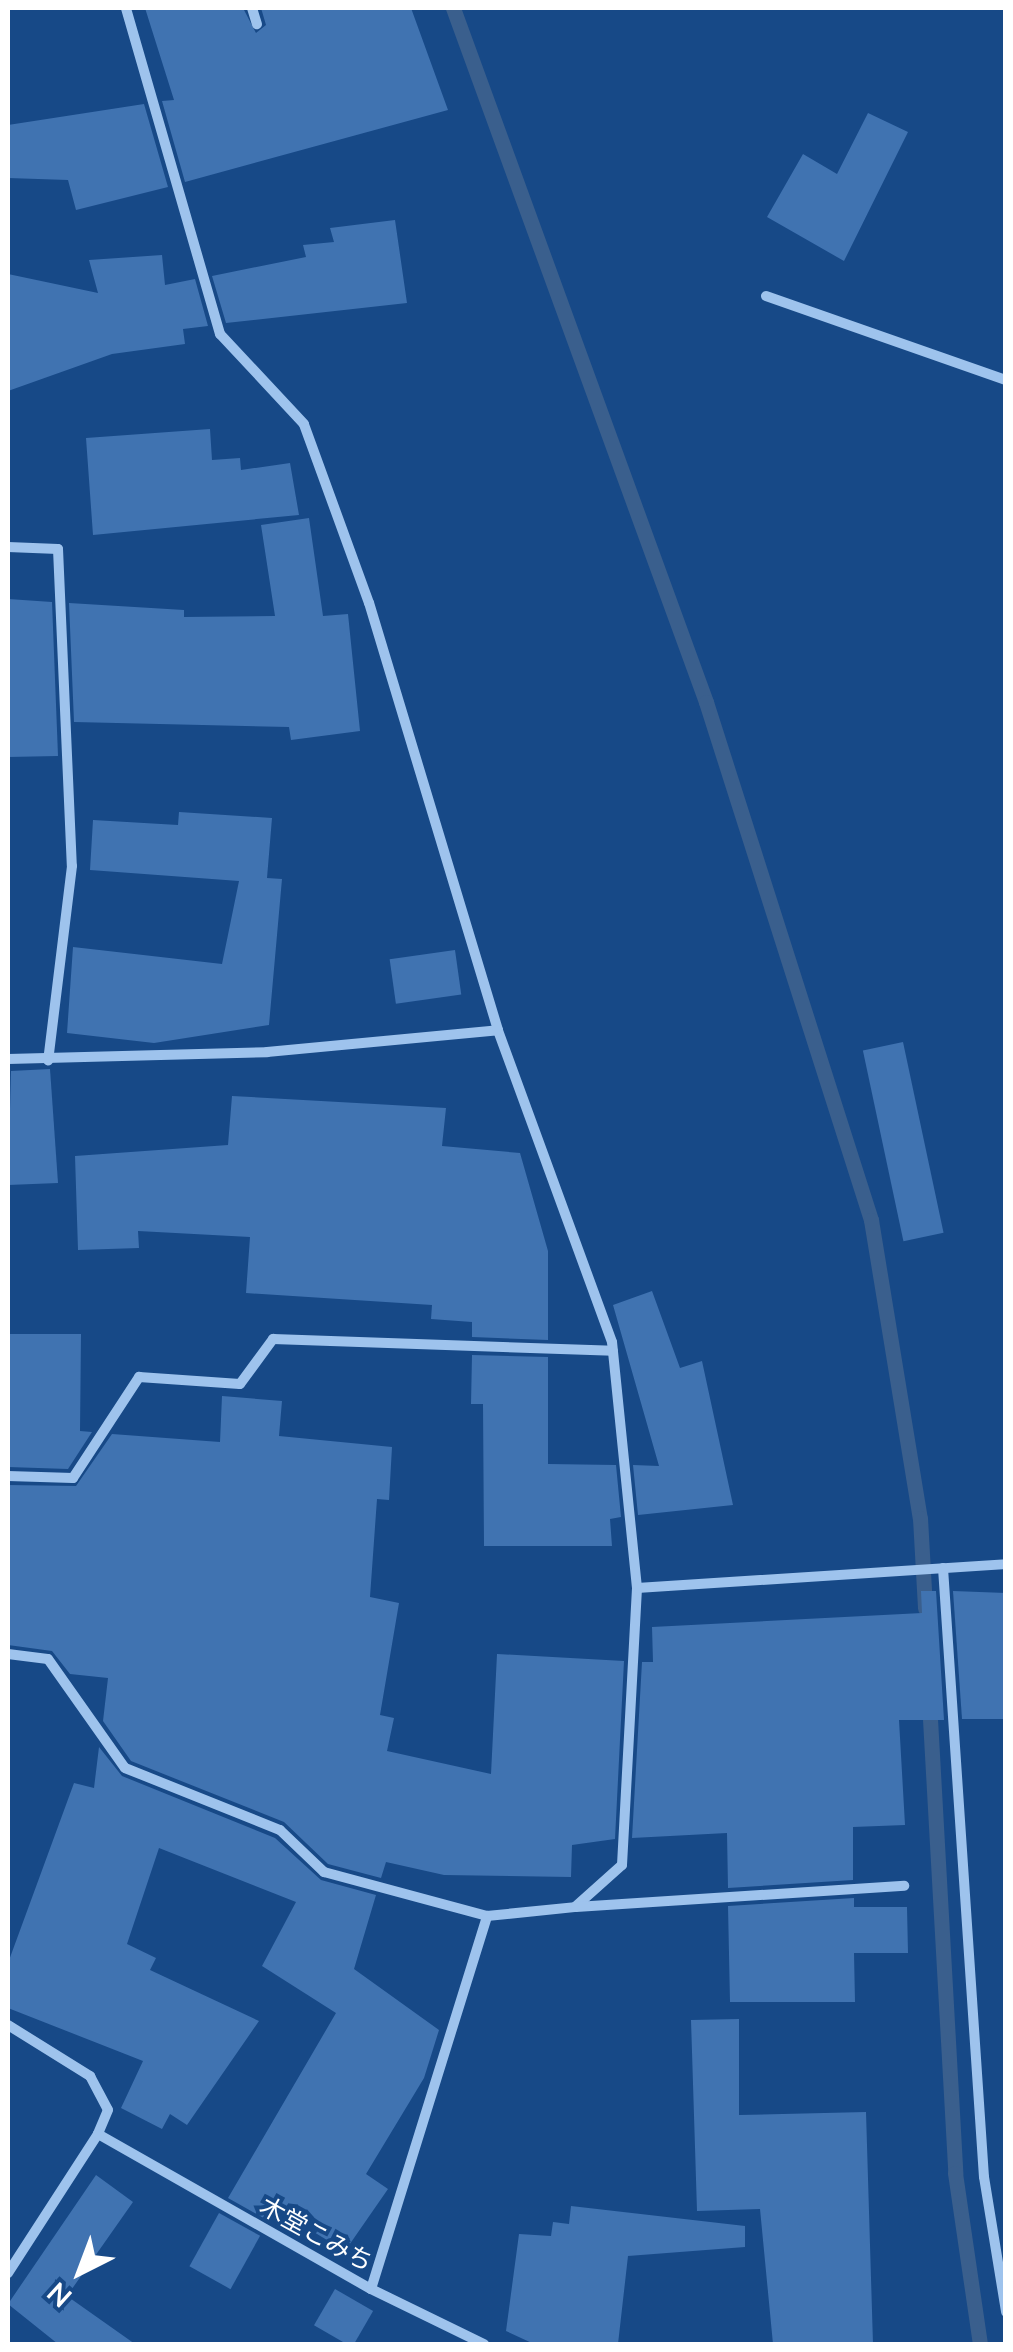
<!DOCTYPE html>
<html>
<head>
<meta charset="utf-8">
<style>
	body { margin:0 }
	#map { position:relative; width:1013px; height:2352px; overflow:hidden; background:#174987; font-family:"Nunito Sans","Noto Sans JP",sans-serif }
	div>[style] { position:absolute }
	.stream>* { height:15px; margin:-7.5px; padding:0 7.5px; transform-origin:7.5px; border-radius:7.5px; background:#3a5f8d }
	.building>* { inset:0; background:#4073b1; transform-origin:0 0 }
	.minor>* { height:10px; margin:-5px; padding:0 5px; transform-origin:5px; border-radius:5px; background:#9ec3ed }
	span { translate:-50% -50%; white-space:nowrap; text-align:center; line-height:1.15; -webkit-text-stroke:8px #174987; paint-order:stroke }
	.street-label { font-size:25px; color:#fff }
	.frame { position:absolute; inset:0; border:10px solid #fff; pointer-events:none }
	.north { position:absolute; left:30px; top:2222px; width:100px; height:100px; -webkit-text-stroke:8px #174987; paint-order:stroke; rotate:222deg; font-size:28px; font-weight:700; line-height:40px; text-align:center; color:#fff }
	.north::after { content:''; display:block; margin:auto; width:35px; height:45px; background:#fff; clip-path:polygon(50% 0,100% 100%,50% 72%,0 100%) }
</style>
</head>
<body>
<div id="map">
	<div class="stream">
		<i style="left:453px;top:8px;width:739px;rotate:69.97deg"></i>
		<i style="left:706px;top:702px;width:544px;rotate:72.33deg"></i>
		<i style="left:871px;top:1220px;width:302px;rotate:80.7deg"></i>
		<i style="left:920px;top:1518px;width:90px;rotate:86.8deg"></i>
		<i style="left:929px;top:1701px;width:473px;rotate:86.8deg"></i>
		<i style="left:955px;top:2173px;width:173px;rotate:81.7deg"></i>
	</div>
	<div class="building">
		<i style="clip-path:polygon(145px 8px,243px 8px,256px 33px,266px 25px,261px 8px,411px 8px,448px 110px,185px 182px,162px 101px,174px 100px)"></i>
		<i style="clip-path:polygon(144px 104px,168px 187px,76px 210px,68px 180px,8px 178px,8px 125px)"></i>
		<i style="clip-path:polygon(868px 113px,908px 132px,844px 261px,767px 217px,803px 154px,837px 174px)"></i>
		<i style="clip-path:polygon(395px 220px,407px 303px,226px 323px,212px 276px,306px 257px,303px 245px,334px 242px,330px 228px)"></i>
		<i style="clip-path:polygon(162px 255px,165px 285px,195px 279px,208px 326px,183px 329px,185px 344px,112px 354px,8px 391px,8px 274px,98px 293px,89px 260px)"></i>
		<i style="clip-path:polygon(210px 429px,212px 460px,240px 458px,241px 470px,290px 463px,299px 515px,93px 535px,86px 438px)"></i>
		<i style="clip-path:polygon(309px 518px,323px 616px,348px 614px,360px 731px,291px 740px,289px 727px,74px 722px,69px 603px,184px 610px,184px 617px,275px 616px,261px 525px)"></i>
		<i style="clip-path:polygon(8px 599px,52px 602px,58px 756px,8px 757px)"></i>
		<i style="clip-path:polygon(179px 812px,272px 818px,267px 878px,282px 879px,269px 1025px,154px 1043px,67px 1033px,73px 947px,222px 964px,239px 881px,90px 870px,93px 820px,178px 825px)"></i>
		<i style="left:455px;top:950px;width:45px;height:66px;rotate:82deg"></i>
		<i style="left:903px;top:1042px;width:195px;height:41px;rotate:78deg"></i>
		<i style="clip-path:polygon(50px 1069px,58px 1183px,8px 1185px,11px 1071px)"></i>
		<i style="clip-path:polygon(232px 1096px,446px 1108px,442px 1146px,520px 1153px,548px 1251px,548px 1340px,472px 1337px,472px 1322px,431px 1319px,432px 1305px,246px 1293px,250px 1237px,138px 1231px,139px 1248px,78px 1250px,75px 1156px,228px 1145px)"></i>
		<i style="clip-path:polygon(652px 1291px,680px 1368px,702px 1361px,733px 1505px,638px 1515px,633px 1465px,659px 1466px,613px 1305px)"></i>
		<i style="clip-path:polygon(8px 1334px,81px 1334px,80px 1431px,92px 1432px,68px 1469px,8px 1467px)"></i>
		<i style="clip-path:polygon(472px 1355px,548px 1357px,548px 1464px,616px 1465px,621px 1517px,610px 1519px,612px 1546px,484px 1546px,483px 1404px,471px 1404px)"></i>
		<i style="clip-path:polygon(222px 1396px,282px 1401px,279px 1436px,392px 1447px,389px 1500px,377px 1499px,370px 1597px,399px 1603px,380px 1715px,394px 1718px,387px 1751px,491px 1774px,497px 1654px,624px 1661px,615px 1839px,572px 1845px,571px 1877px,444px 1875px,386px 1862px,381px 1878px,328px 1864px,284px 1822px,131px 1761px,103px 1721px,108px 1678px,70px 1674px,52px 1651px,8px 1645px,8px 1485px,76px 1486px,112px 1434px,220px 1442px)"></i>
		<i style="clip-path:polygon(921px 1591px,936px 1591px,944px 1720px,899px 1720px,905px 1825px,853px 1827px,853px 1880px,728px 1888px,727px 1833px,632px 1838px,642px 1662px,653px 1662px,652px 1627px,922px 1613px)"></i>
		<i style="clip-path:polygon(953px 1591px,1006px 1593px,1006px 1719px,962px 1719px)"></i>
		<i style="clip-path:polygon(99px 1747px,122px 1776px,275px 1838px,321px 1880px,376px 1895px,354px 1969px,439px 2030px,424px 2078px,366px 2174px,388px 2189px,345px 2251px,276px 2209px,269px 2221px,228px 2198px,336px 2013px,262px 1966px,296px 1902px,159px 1848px,127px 1944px,156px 1958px,150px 1970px,259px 2021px,187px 2125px,170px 2114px,162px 2129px,121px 2108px,143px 2061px,8px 2008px,8px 1963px,74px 1783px,94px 1788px)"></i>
		<i style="clip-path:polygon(854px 1898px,854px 1907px,907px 1907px,908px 1953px,854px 1953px,855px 2002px,730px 2002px,728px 1906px)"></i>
		<i style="clip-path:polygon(739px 2019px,739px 2115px,866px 2112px,873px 2344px,773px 2344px,760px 2209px,697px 2211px,691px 2020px)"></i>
		<i style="clip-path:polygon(96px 2175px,133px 2202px,67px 2296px,135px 2344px,58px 2344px,8px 2304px)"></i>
		<i style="clip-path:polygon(571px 2206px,745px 2226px,745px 2247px,628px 2256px,618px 2344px,534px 2344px,506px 2331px,519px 2234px,551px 2236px,553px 2222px,569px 2224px)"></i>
		<i style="left:219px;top:2213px;width:47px;height:61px;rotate:29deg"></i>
		<i style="left:335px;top:2289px;width:44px;height:42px;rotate:30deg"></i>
	</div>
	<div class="minor">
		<i style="left:252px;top:8px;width:17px;rotate:73deg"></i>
		<i style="left:766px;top:296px;width:254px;rotate:19.3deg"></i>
		<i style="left:8px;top:547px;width:50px;rotate:2.3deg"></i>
		<i style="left:58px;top:549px;width:317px;rotate:87.5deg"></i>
		<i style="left:72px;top:866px;width:196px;rotate:97deg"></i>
		<i style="left:8px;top:1059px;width:259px;rotate:-1.5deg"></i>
		<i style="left:267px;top:1052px;width:232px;rotate:-5.4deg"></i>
		<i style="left:8px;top:1476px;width:65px;rotate:1.8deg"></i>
		<i style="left:73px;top:1478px;width:121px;rotate:-56.8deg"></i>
		<i style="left:139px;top:1377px;width:101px;rotate:4deg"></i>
		<i style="left:240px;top:1384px;width:56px;rotate:-53.7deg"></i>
		<i style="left:273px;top:1339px;width:340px;rotate:2deg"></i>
		<i style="left:943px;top:1568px;width:610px;rotate:86.15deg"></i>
		<i style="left:984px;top:2177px;width:137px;rotate:80.7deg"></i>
		<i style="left:637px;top:1588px;width:370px;rotate:-3.7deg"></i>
		<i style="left:8px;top:1654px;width:40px;rotate:7.1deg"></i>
		<i style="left:48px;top:1659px;width:133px;rotate:54.8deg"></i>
		<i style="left:125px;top:1768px;width:167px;rotate:21.8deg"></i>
		<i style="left:280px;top:1830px;width:61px;rotate:43.7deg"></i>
		<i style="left:324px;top:1872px;width:169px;rotate:15.1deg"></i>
		<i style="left:487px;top:1916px;width:88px;rotate:-5.8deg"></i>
		<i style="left:575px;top:1907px;width:63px;rotate:-41.8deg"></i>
		<i style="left:622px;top:1865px;width:277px;rotate:-86.9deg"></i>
		<i style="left:637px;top:1588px;width:247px;rotate:-95.8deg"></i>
		<i style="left:612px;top:1342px;width:332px;rotate:-110.1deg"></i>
		<i style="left:498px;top:1030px;width:446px;rotate:-106.8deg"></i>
		<i style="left:369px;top:603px;width:190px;rotate:-110deg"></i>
		<i style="left:304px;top:424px;width:123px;rotate:-133deg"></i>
		<i style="left:220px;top:334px;width:339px;rotate:-106.1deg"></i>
		<i style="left:576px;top:1907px;width:329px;rotate:-3.7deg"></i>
		<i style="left:8px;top:2025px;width:97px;rotate:31.9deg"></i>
		<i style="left:90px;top:2076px;width:38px;rotate:62deg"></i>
		<i style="left:108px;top:2110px;width:26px;rotate:113deg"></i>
		<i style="left:8px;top:2273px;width:166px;rotate:-57.1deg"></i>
		<i style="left:98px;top:2134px;width:314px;rotate:29.6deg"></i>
		<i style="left:371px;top:2289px;width:391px;rotate:-72.7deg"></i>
		<i style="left:371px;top:2289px;width:126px;rotate:26deg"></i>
	</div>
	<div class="street-label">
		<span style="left:316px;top:2235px;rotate:29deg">木堂こみち</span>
	</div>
	<div class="frame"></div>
	<div class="north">N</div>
</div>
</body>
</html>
